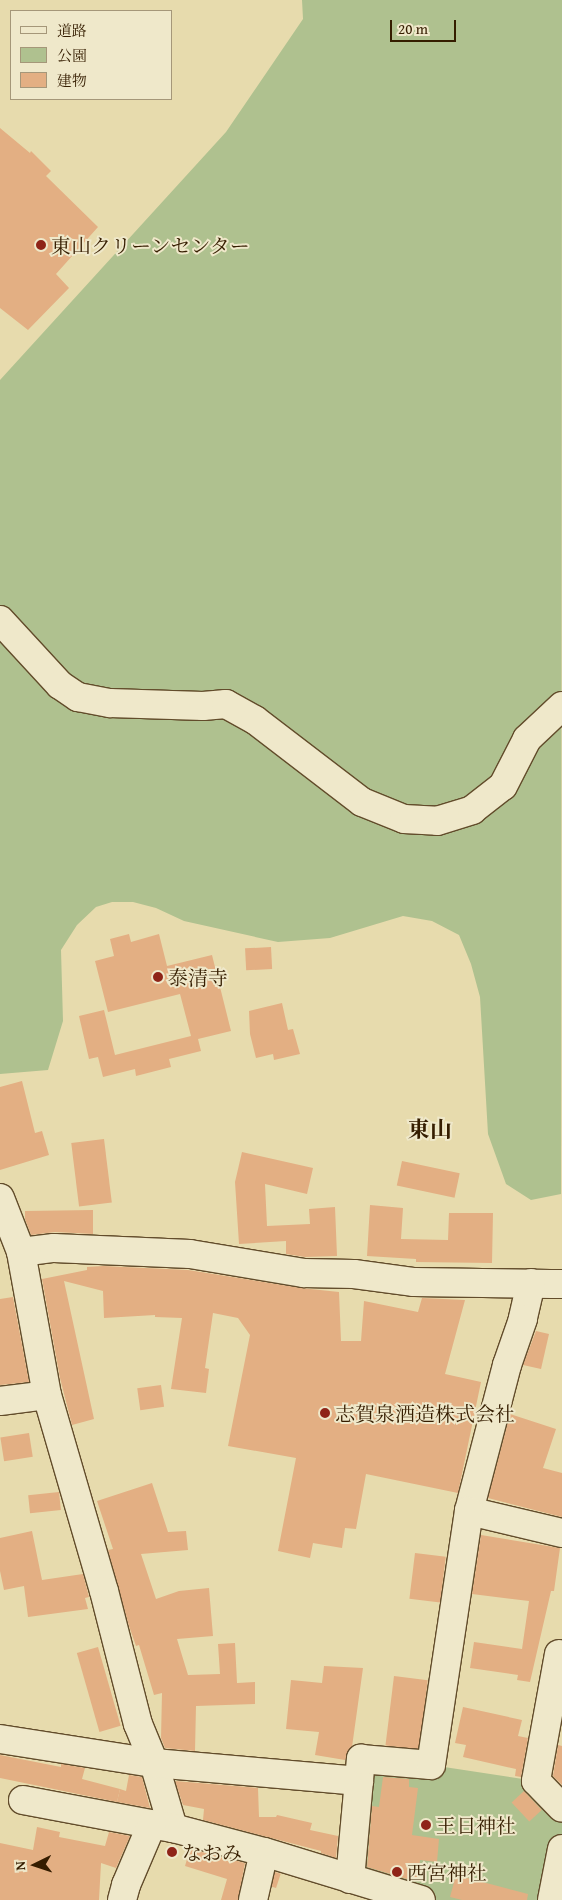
<!DOCTYPE html>
<html>
<head>
<meta charset="utf-8">
<style>
	body { margin:0 }
	#map { position:relative; width:562px; height:1900px; overflow:hidden; background:#e7dbad; font-family:"Gentium Book Plus","Noto Serif JP",serif }
	div>[style] { position:absolute }
	.green>* { inset:0; background:#afc18f }
	.building>* { inset:0; background:#e3af83; transform-origin:0 0 }
	.roads { filter:drop-shadow(1px 0 #624c2b) drop-shadow(-1px 0 #624c2b) drop-shadow(0 1px #624c2b) drop-shadow(0 -1px #624c2b) }
	.minor>* { height:28px; margin:-14px; padding:0 14px; transform-origin:14px; border-radius:14px; background:#efe8ca }
	.dots>* { width:14px; height:14px; translate:-50% -50%; box-sizing:border-box; border:2px solid #efe8ca; border-radius:50% }
	span { translate:-50% -50%; white-space:nowrap; text-align:center; line-height:1.15; -webkit-text-stroke:4px #efe8ca; paint-order:stroke }
	.poi-label { font-size:20px; color:#351d00 }
	.left { translate:0 -50%; text-align:left }
	.quarter-label { font-size:22px; color:#351d00; font-weight:700 }
	.legend { position:absolute; left:10px; top:10px; width:162px; height:90px; box-sizing:border-box; background:#efe8ca; border:1px solid #a59779; margin:0; padding:6px 9px; list-style:none; font-size:15px; color:#351d00 }
	.legend li { display:flex; align-items:center; gap:10px; height:25px }
	.legend b { width:25px; border:1px solid #a59779 }
	.north { position:absolute; left:10px; top:1840px; width:50px; height:50px; -webkit-text-stroke:4px #efe8ca; paint-order:stroke; rotate:266deg; font-size:14px; font-weight:700; line-height:20px; text-align:center; color:#351d00 }
	.north::after { content:''; display:block; margin:auto; width:18px; height:22px; background:#351d00; clip-path:polygon(50% 0,100% 100%,50% 72%,0 100%) }
	.scale { position:absolute; left:390px; top:20px; width:66px; height:22px; box-sizing:border-box; border:2px solid #351d00; border-top:0; padding-left:6px; font-size:15px; line-height:18px; white-space:nowrap; color:#351d00; -webkit-text-stroke:4px #efe8ca; paint-order:stroke }
</style>
</head>
<body>
<div id="map">
	<div class="green">
		<i style="clip-path:polygon(302px 0,562px 0,561px 1194px,531px 1200px,506px 1184px,488px 1134px,480px 997px,471px 964px,459px 935px,432px 921px,403px 916px,330px 938px,278px 942px,184px 921px,156px 908px,133px 902px,112px 902px,96px 907px,77px 925px,61px 950px,63px 1021px,48px 1070px,0 1074px,0 380px,226px 132px,303px 19px)"></i>
		<i style="clip-path:polygon(361px 1759px,431px 1765px,536px 1781px,562px 1808px,562px 1849px,552px 1900px,421px 1900px,350px 1879px)"></i>
	</div>
	<div class="building">
		<i style="clip-path:polygon(0 128px,30px 153px,31px 151px,51px 171px,46px 176px,98px 227px,56px 274px,69px 288px,28px 330px,0 308px)"></i>
		<i style="clip-path:polygon(129px 934px,131px 942px,159px 934px,167px 966px,212px 955px,231px 1031px,198px 1039px,201px 1051px,169px 1059px,171px 1067px,136px 1076px,135px 1069px,103px 1077px,98px 1057px,89px 1059px,79px 1016px,104px 1010px,115px 1055px,191px 1036px,180px 994px,108px 1012px,95px 961px,114px 956px,110px 939px)"></i>
		<i style="left:271px;top:947px;width:22px;height:26px;rotate:87deg"></i>
		<i style="clip-path:polygon(282px 1003px,288px 1030px,293px 1029px,300px 1054px,274px 1060px,273px 1054px,256px 1058px,250px 1034px,249px 1011px)"></i>
		<i style="clip-path:polygon(22px 1081px,35px 1133px,42px 1131px,49px 1155px,0 1170px,0 1087px)"></i>
		<i style="left:104px;top:1139px;width:64px;height:33px;rotate:83deg"></i>
		<i style="clip-path:polygon(242px 1152px,313px 1168px,307px 1194px,265px 1184px,267px 1226px,310px 1224px,309px 1209px,335px 1207px,337px 1256px,305px 1257px,286px 1254px,286px 1241px,239px 1244px,235px 1182px)"></i>
		<i style="left:402px;top:1161px;width:59px;height:25px;rotate:12deg"></i>
		<i style="clip-path:polygon(370px 1205px,403px 1208px,401px 1239px,448px 1240px,449px 1213px,493px 1213px,492px 1263px,416px 1262px,416px 1259px,367px 1256px)"></i>
		<i style="clip-path:polygon(93px 1210px,93px 1234px,55px 1232px,31px 1235px,25px 1219px,25px 1211px)"></i>
		<i style="clip-path:polygon(103px 1266px,188px 1270px,301px 1288px,339px 1292px,341px 1341px,361px 1341px,364px 1301px,418px 1312px,422px 1298px,465px 1300px,445px 1374px,481px 1382px,458px 1493px,366px 1474px,356px 1529px,345px 1528px,342px 1548px,313px 1543px,310px 1558px,278px 1551px,296px 1458px,228px 1446px,250px 1335px,238px 1318px,213px 1313px,205px 1368px,209px 1369px,206px 1393px,171px 1389px,182px 1318px,155px 1317px,155px 1315px,104px 1318px,103px 1291px,64px 1281px,94px 1419px,72px 1425px,60px 1378px,42px 1279px,87px 1270px,87px 1267px)"></i>
		<i style="clip-path:polygon(13px 1297px,29px 1382px,0 1385px,0 1299px)"></i>
		<i style="clip-path:polygon(536px 1331px,549px 1334px,541px 1369px,523px 1365px)"></i>
		<i style="left:161px;top:1385px;width:22px;height:24px;rotate:82deg"></i>
		<i style="clip-path:polygon(510px 1414px,556px 1429px,543px 1468px,562px 1473px,562px 1517px,488px 1498px)"></i>
		<i style="left:29px;top:1433px;width:24px;height:29px;rotate:81deg"></i>
		<i style="clip-path:polygon(152px 1483px,168px 1532px,186px 1531px,188px 1550px,141px 1554px,156px 1599px,179px 1591px,209px 1588px,213px 1636px,177px 1639px,188px 1675px,220px 1674px,218px 1644px,235px 1643px,237px 1683px,255px 1682px,255px 1704px,196px 1706px,195px 1751px,165px 1748px,161px 1738px,162px 1693px,154px 1695px,139px 1645px,136px 1646px,129px 1626px,108px 1550px,113px 1549px,97px 1501px)"></i>
		<i style="left:59px;top:1492px;width:18px;height:31px;rotate:84deg"></i>
		<i style="clip-path:polygon(32px 1531px,42px 1580px,83px 1574px,89px 1597px,85px 1598px,88px 1609px,28px 1617px,24px 1586px,4px 1590px,0 1571px,0 1538px)"></i>
		<i style="clip-path:polygon(481px 1535px,560px 1548px,554px 1591px,551px 1591px,530px 1682px,517px 1680px,518px 1675px,470px 1668px,474px 1642px,522px 1649px,529px 1601px,472px 1594px)"></i>
		<i style="left:415px;top:1553px;width:31px;height:46px;rotate:7deg"></i>
		<i style="left:98px;top:1647px;width:82px;height:22px;rotate:74deg"></i>
		<i style="clip-path:polygon(324px 1666px,363px 1668px,352px 1747px,345px 1760px,315px 1755px,319px 1732px,286px 1729px,291px 1680px,322px 1683px)"></i>
		<i style="left:394px;top:1676px;width:34px;height:70px;rotate:7deg"></i>
		<i style="clip-path:polygon(463px 1707px,522px 1720px,518px 1736px,528px 1738px,521px 1777px,515px 1776px,516px 1769px,463px 1757px,466px 1745px,455px 1743px)"></i>
		<i style="clip-path:polygon(558px 1745px,562px 1746px,562px 1785px,553px 1776px)"></i>
		<i style="clip-path:polygon(0 1755px,61px 1767px,61px 1764px,85px 1768px,82px 1779px,120px 1789px,117px 1802px,0 1778px)"></i>
		<i style="clip-path:polygon(129px 1775px,142px 1777px,150px 1808px,117px 1802px,120px 1789px,126px 1791px)"></i>
		<i style="clip-path:polygon(383px 1777px,409px 1779px,409px 1787px,418px 1788px,412px 1835px,439px 1839px,437px 1862px,420px 1860px,418px 1880px,410px 1880px,367px 1867px,372px 1806px,379px 1807px)"></i>
		<i style="clip-path:polygon(175px 1781px,258px 1788px,259px 1817px,276px 1817px,277px 1815px,312px 1823px,310px 1830px,338px 1836px,336px 1858px,321px 1853px,321px 1851px,203px 1820px,204px 1809px,183px 1805px)"></i>
		<i style="left:524px;top:1791px;width:26px;height:17px;rotate:47deg"></i>
		<i style="clip-path:polygon(37px 1827px,60px 1832px,59px 1837px,105px 1846px,109px 1832px,130px 1836px,116px 1868px,101px 1863px,99px 1900px,0 1900px,0 1843px,33px 1850px)"></i>
		<i style="clip-path:polygon(190px 1849px,245px 1863px,238px 1900px,221px 1900px,227px 1879px,185px 1866px)"></i>
		<i style="left:275px;top:1872px;width:6px;height:15px;rotate:18deg"></i>
		<i style="clip-path:polygon(456px 1875px,528px 1894px,527px 1900px,462px 1900px,450px 1897px)"></i>
	</div>
	<div class="roads">
		<div class="minor">
			<i style="left:0;top:620px;width:88px;rotate:47.3deg"></i>
			<i style="left:60px;top:685px;width:22px;rotate:34deg"></i>
			<i style="left:78px;top:697px;width:33px;rotate:11deg"></i>
			<i style="left:110px;top:703px;width:93px;rotate:1.8deg"></i>
			<i style="left:203px;top:706px;width:23px;rotate:-5deg"></i>
			<i style="left:226px;top:704px;width:33px;rotate:29deg"></i>
			<i style="left:255px;top:720px;width:135px;rotate:37.5deg"></i>
			<i style="left:362px;top:802px;width:45px;rotate:22deg"></i>
			<i style="left:404px;top:819px;width:33px;rotate:3deg"></i>
			<i style="left:437px;top:821px;width:37px;rotate:-17deg"></i>
			<i style="left:472px;top:810px;width:39px;rotate:-38deg"></i>
			<i style="left:503px;top:786px;width:53px;rotate:-62.9deg"></i>
			<i style="left:527px;top:739px;width:48px;rotate:-43.3deg"></i>
			<i style="left:0;top:1198px;width:58px;rotate:68.7deg"></i>
			<i style="left:21px;top:1252px;width:145px;rotate:79.7deg"></i>
			<i style="left:47px;top:1395px;width:204px;rotate:73.8deg"></i>
			<i style="left:104px;top:1591px;width:137px;rotate:75.7deg"></i>
			<i style="left:138px;top:1724px;width:42px;rotate:67.7deg"></i>
			<i style="left:154px;top:1763px;width:68px;rotate:73.7deg"></i>
			<i style="left:173px;top:1828px;width:94px;rotate:14.8deg"></i>
			<i style="left:264px;top:1852px;width:164px;rotate:17deg"></i>
			<i style="left:21px;top:1252px;width:33px;rotate:-7deg"></i>
			<i style="left:54px;top:1248px;width:136px;rotate:2.5deg"></i>
			<i style="left:190px;top:1254px;width:116px;rotate:9.5deg"></i>
			<i style="left:304px;top:1273px;width:50px;rotate:1.1deg"></i>
			<i style="left:354px;top:1274px;width:61px;rotate:7.6deg"></i>
			<i style="left:414px;top:1282px;width:148px;rotate:0.8deg"></i>
			<i style="left:531px;top:1283px;width:37px;rotate:103deg"></i>
			<i style="left:523px;top:1319px;width:49px;rotate:109.2deg"></i>
			<i style="left:507px;top:1365px;width:151px;rotate:104.6deg"></i>
			<i style="left:469px;top:1511px;width:96px;rotate:13.3deg"></i>
			<i style="left:0;top:1401px;width:47px;rotate:-7.3deg"></i>
			<i style="left:559px;top:1654px;width:129px;rotate:100.3deg"></i>
			<i style="left:536px;top:1781px;width:37px;rotate:46deg"></i>
			<i style="left:0;top:1739px;width:156px;rotate:8.9deg"></i>
			<i style="left:154px;top:1763px;width:206px;rotate:5deg"></i>
			<i style="left:23px;top:1800px;width:153px;rotate:10.6deg"></i>
			<i style="left:350px;top:1879px;width:121px;rotate:-84.8deg"></i>
			<i style="left:361px;top:1759px;width:70px;rotate:4.9deg"></i>
			<i style="left:431px;top:1765px;width:257px;rotate:-81.5deg"></i>
			<i style="left:122px;top:1900px;width:16px;rotate:-75deg"></i>
			<i style="left:126px;top:1885px;width:66px;rotate:-66.9deg"></i>
			<i style="left:253px;top:1900px;width:49px;rotate:-77.1deg"></i>
			<i style="left:552px;top:1900px;width:52px;rotate:-78.9deg"></i>
		</div>
	</div>
	<div class="dots">
		<i style="left:41px;top:245px;background:#8f2418"></i>
		<i style="left:158px;top:977px;background:#8f2418"></i>
		<i style="left:325px;top:1413px;background:#8f2418"></i>
		<i style="left:426px;top:1825px;background:#8f2418"></i>
		<i style="left:172px;top:1852px;background:#8f2418"></i>
		<i style="left:397px;top:1872px;background:#8f2418"></i>
	</div>
	<div class="poi-label">
		<span class="left" style="left:51px;top:245px">東山クリーンセンター</span>
		<span class="left" style="left:168px;top:977px">泰清寺</span>
		<span class="left" style="left:335px;top:1413px">志賀泉酒造株式会社</span>
		<span class="left" style="left:436px;top:1825px">王日神社</span>
		<span class="left" style="left:182px;top:1852px">なおみ</span>
		<span class="left" style="left:407px;top:1872px">西宮神社</span>
	</div>
	<div class="quarter-label">
		<span style="left:430px;top:1130px">東山</span>
	</div>
	<ul class="legend">
	<li><b style="height:6px;background:#efe8ca"></b>道路</li>
	<li><b style="height:14px;background:#afc18f"></b>公園</li>
	<li><b style="height:14px;background:#e3af83"></b>建物</li>
	</ul>
	<div class="north">N</div>
	<div class="scale">20 m</div>
</div>
</body>
</html>
